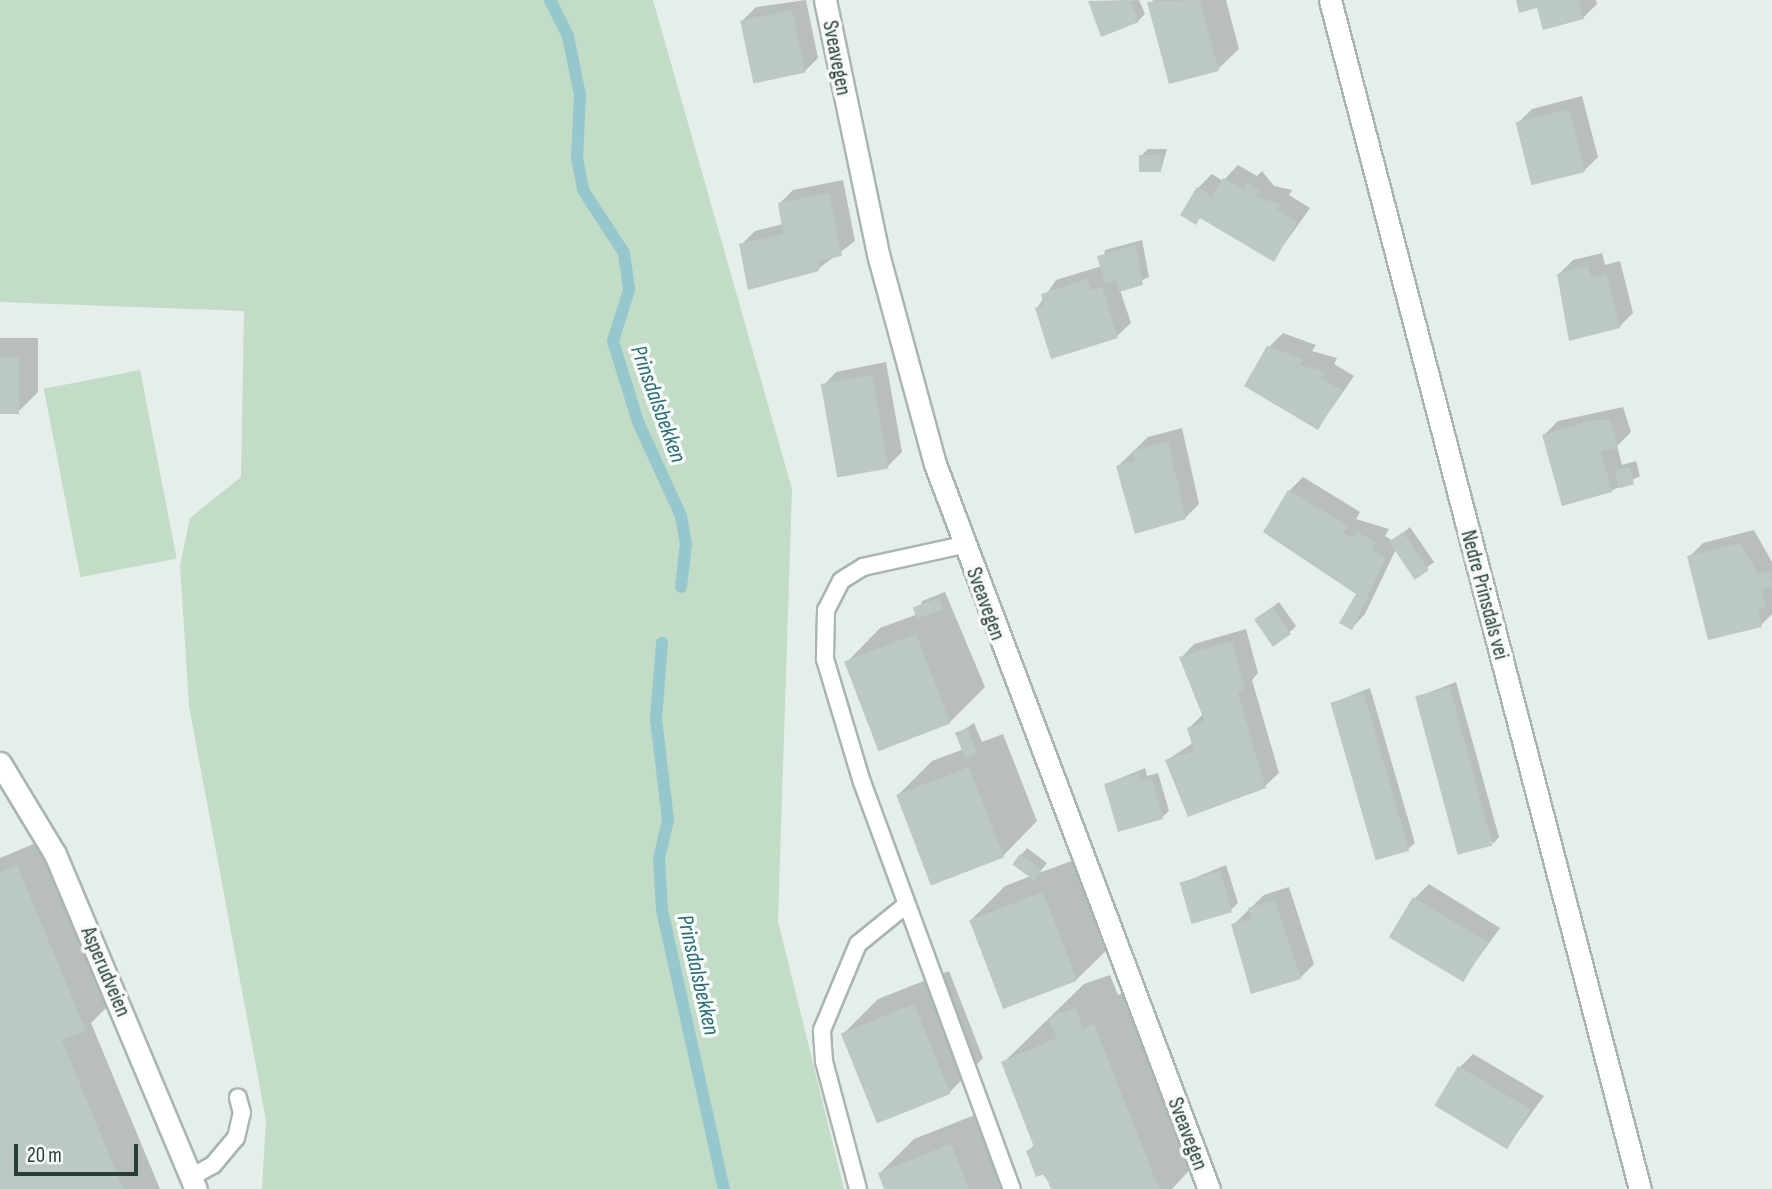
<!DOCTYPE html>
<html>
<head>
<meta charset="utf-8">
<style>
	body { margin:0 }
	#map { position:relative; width:1772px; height:1189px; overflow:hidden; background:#e6eeea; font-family:"Sofia Sans Condensed",sans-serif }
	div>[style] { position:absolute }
	.green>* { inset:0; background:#c2dcc7; transform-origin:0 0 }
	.shadow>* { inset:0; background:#0003 }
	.stream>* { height:12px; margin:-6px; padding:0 6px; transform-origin:6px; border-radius:6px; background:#95c7cc }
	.building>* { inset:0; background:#bcc8c3; transform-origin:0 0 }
	.roads { filter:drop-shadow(2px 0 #a9b6b0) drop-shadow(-2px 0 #a9b6b0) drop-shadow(0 2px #a9b6b0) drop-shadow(0 -2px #a9b6b0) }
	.service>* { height:16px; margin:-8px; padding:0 8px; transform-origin:8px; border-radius:8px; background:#fff }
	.minor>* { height:21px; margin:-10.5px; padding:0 10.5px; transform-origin:10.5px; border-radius:10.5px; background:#fff }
	.secondary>* { height:21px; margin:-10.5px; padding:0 10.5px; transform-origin:10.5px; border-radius:10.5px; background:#fff }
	span { translate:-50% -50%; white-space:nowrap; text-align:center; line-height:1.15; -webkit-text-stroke:7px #f7faf8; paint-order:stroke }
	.street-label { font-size:21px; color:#273e36 }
	.water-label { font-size:23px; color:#276d74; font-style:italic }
	.scale { position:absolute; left:14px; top:1144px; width:124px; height:32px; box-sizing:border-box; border:4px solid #273e36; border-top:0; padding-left:9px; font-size:21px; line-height:24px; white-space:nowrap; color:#273e36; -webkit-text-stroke:5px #f7faf8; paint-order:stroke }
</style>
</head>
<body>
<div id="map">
	<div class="green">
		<i style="clip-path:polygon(0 0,653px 0,792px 489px,778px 921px,844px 1189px,262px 1189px,266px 1120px,189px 706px,180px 565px,190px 518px,241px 477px,244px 311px,0 302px)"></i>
		<i style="left:140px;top:370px;width:192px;height:98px;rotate:79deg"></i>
	</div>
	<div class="shadow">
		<i style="clip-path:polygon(806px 0,818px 58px,804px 72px,742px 21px,756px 7px)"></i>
		<i style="clip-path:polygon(1139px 0,1145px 14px,1138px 21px,1090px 2px)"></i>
		<i style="clip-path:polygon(1152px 0,1226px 0,1239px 49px,1218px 69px)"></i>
		<i style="clip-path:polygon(1518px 0,1596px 0,1597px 4px,1583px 18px)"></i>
		<i style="clip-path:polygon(1582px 96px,1598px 157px,1584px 171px,1518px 123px,1532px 109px)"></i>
		<i style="clip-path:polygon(1148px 149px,1167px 149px,1161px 170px,1141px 156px)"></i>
		<i style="clip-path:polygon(1238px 165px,1257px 176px,1262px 171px,1274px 186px,1292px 190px,1289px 195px,1310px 208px,1273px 260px,1201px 217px,1196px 222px,1198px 188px,1212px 174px,1223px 181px)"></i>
		<i style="clip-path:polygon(843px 180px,855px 241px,818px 269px,741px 245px,755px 231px,783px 224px,779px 204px,793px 190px)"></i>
		<i style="clip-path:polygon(1142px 240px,1149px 277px,1120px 290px,1131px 323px,1117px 336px,1037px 308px,1056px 280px,1102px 266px,1105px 250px)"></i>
		<i style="clip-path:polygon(1602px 253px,1605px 265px,1620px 261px,1633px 313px,1619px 327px,1559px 274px,1573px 260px)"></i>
		<i style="clip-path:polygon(1283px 333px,1316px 345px,1312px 351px,1337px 358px,1334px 364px,1354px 376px,1318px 428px,1269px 347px)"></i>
		<i style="clip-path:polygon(0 338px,38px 338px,38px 392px,18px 412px,0 412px)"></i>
		<i style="clip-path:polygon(886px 362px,902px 452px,888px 466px,823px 386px,836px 372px)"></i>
		<i style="clip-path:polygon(1623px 407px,1631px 432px,1617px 446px,1622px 465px,1636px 461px,1640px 476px,1611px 491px,1544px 435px,1558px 421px)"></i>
		<i style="clip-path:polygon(1182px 428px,1199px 504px,1185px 518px,1118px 466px,1148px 437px)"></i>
		<i style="clip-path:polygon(1303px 477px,1360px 512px,1356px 519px,1389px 529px,1385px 536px,1393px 541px,1410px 527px,1434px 562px,1415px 577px,1396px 549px,1365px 614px,1352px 628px,1358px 594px,1289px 491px)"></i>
		<i style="clip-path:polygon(1754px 530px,1772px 562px,1772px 614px,1761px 625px,1689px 557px,1703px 543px)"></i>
		<i style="clip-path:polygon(945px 592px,985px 687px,951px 721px,880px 750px,846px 663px,880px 628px,918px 614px,922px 601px)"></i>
		<i style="clip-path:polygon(1279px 602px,1296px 626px,1290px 632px,1256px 620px)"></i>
		<i style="clip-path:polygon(1246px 629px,1258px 673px,1252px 680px,1279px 773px,1265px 786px,1167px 760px,1193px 743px,1189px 728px,1203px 714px,1181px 658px,1194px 644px)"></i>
		<i style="clip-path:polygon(1456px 682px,1499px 837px,1493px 844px,1417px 697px)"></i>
		<i style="clip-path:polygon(1370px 688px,1415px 843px,1408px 849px,1332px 703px)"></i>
		<i style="clip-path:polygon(974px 723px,982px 742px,1003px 734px,1037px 821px,1003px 856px,898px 795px,932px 761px,964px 749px,957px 734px)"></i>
		<i style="clip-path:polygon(1145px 768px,1147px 776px,1158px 773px,1169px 811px,1162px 817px,1106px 784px)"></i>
		<i style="clip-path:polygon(43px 840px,111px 1003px,91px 1023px,160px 1189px,0 1189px,0 858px)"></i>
		<i style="clip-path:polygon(1027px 848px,1047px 863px,1039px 873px,1077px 859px,1111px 946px,1076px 980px,971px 920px,1005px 886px,1031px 876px,1021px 855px)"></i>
		<i style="clip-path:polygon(1226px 865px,1238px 903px,1231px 910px,1182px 883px)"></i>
		<i style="clip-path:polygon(1429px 884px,1500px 928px,1463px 979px,1415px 898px)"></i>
		<i style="clip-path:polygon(1289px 887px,1314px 964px,1300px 978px,1233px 925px,1264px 895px)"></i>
		<i style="clip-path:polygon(949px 971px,983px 1058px,949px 1093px,843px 1034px,878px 999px)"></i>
		<i style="clip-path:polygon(1110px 975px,1118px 995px,1128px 991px,1196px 1163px,1172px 1189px,1053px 1189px,1028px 1151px,1035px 1144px,1003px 1063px,1084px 984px)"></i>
		<i style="clip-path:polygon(1473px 1054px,1544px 1096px,1507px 1147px,1459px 1068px)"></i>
		<i style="clip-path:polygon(985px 1111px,1016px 1189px,886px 1189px,880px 1173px,914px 1139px)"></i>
	</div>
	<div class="stream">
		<i style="left:550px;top:0;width:40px;rotate:63.4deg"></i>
		<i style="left:568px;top:36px;width:60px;rotate:78.5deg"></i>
		<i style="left:580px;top:95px;width:63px;rotate:92.7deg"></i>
		<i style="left:577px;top:158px;width:33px;rotate:79deg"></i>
		<i style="left:583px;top:190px;width:75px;rotate:56.9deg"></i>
		<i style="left:624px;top:253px;width:37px;rotate:82deg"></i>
		<i style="left:629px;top:290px;width:53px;rotate:107.4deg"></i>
		<i style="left:613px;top:341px;width:85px;rotate:72.8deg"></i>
		<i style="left:638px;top:422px;width:103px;rotate:65.4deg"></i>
		<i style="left:681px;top:516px;width:27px;rotate:80deg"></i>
		<i style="left:686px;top:543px;width:44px;rotate:96.5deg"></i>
		<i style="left:662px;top:643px;width:76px;rotate:94.5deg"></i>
		<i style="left:656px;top:719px;width:102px;rotate:83.2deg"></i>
		<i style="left:668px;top:820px;width:39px;rotate:103deg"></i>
		<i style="left:659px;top:858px;width:52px;rotate:86.7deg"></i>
		<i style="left:662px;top:910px;width:286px;rotate:77.5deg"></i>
	</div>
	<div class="building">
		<i style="clip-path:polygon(1130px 0,1139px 22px,1101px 37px,1088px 1px)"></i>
		<i style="clip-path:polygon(1200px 0,1219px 71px,1169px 84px,1147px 2px)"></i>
		<i style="clip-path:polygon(1516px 0,1579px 0,1584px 19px,1543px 30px,1537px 8px,1519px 13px)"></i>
		<i style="left:792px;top:10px;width:64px;height:53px;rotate:78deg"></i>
		<i style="left:1569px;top:109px;width:65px;height:55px;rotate:76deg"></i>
		<i style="left:1139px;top:155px;width:22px;height:17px"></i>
		<i style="clip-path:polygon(1223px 178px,1243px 189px,1247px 183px,1259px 191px,1255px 197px,1280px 204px,1277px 209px,1297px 222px,1274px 262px,1200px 218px,1196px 225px,1180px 215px,1197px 187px,1212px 196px)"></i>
		<i style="clip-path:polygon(829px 193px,842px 256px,818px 261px,819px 271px,748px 290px,739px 244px,783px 234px,778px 203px)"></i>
		<i style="clip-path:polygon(1136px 245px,1143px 285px,1119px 292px,1116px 281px,1105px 284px,1097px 256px)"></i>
		<i style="clip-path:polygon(1588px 265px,1591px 278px,1606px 274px,1620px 328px,1569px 341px,1557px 274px)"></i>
		<i style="clip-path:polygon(1087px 279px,1091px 290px,1102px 287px,1118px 338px,1051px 359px,1035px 308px,1044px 305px,1041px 294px)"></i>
		<i style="clip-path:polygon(1267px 346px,1303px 359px,1300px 365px,1325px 372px,1321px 378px,1342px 390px,1318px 430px,1244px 386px)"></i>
		<i style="left:0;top:358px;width:19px;height:56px"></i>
		<i style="left:872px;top:375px;width:95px;height:52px;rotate:80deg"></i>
		<i style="clip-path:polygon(1593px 420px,1610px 420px,1618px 448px,1601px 452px,1612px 492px,1562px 506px,1542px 435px)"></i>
		<i style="clip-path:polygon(1168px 441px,1186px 519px,1135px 534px,1116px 466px,1135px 460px,1132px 451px)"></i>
		<i style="left:1630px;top:467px;width:18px;height:16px;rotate:77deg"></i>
		<i style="clip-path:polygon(1288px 490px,1348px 526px,1343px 533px,1353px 538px,1357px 532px,1377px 543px,1372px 550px,1386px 558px,1352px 630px,1339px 623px,1356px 594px,1263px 532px)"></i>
		<i style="left:1403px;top:532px;width:46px;height:17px;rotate:56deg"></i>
		<i style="clip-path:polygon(1740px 543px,1758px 574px,1771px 571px,1772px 587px,1762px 589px,1766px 608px,1758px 610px,1762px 627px,1708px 640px,1687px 556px)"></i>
		<i style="left:939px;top:598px;width:12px;height:28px;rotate:70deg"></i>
		<i style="left:1272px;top:607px;width:33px;height:22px;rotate:55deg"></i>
		<i style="left:916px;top:634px;width:96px;height:77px;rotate:69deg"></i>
		<i style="clip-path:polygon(1232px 641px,1245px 688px,1238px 694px,1266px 788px,1188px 817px,1165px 760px,1194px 751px,1187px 728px,1205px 722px,1179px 657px)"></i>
		<i style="left:1450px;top:687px;width:164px;height:36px;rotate:75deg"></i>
		<i style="left:1364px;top:693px;width:164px;height:35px;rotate:74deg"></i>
		<i style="left:967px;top:728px;width:27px;height:13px;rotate:68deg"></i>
		<i style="left:969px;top:767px;width:97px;height:78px;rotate:69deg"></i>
		<i style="clip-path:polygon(1139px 773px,1141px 781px,1151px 778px,1163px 819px,1118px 832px,1104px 784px)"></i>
		<i style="left:1020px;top:854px;width:27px;height:13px;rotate:36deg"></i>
		<i style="clip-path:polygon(17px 865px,86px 1031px,62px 1040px,123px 1189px,0 1189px,0 872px)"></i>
		<i style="left:1220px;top:871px;width:43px;height:42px;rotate:74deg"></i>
		<i style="left:1043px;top:892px;width:95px;height:79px;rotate:69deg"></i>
		<i style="left:1413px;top:897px;width:87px;height:47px;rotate:31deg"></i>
		<i style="clip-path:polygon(1275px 900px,1301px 979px,1251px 994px,1231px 924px,1251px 919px,1248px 908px)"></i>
		<i style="left:914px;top:1004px;width:97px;height:79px;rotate:68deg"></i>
		<i style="clip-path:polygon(1075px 1008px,1083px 1028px,1094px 1024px,1159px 1189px,1051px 1189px,1045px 1174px,1036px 1177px,1026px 1151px,1034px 1147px,1001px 1062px,1057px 1038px,1048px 1018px)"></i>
		<i style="left:1458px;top:1066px;width:85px;height:46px;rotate:31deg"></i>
		<i style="clip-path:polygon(951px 1144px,969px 1189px,884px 1189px,878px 1173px)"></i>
	</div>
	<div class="roads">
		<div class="service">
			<i style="left:963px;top:545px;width:102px;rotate:167.6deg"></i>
			<i style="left:863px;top:567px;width:26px;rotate:148deg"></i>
			<i style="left:841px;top:581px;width:33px;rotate:117deg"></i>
			<i style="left:826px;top:610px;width:49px;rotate:91.2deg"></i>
			<i style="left:825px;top:659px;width:128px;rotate:73.3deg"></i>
			<i style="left:862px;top:782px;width:434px;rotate:69.8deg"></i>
			<i style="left:191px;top:1177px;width:25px;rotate:-29deg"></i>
			<i style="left:213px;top:1165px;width:35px;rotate:-50deg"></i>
			<i style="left:236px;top:1138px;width:26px;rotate:-77deg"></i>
			<i style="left:242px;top:1113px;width:16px;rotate:-105deg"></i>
			<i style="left:858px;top:1189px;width:132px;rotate:-104.9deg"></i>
			<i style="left:824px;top:1061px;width:31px;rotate:-94deg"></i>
			<i style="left:822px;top:1030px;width:93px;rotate:-67.3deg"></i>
			<i style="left:858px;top:944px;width:62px;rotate:-39.1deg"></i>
		</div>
		<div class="minor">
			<i style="left:825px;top:0;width:264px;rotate:78.2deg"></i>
			<i style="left:879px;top:258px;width:213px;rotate:74.8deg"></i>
			<i style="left:935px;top:464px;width:775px;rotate:69.3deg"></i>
			<i style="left:0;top:763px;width:106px;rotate:58.9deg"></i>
			<i style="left:55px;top:854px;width:363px;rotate:67.2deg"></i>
		</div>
		<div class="secondary">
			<i style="left:1330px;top:0;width:1229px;rotate:75.39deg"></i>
		</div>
	</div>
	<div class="street-label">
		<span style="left:836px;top:58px;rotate:79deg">Sveavegen</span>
		<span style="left:1484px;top:595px;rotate:75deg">Nedre Prinsdals vei</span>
		<span style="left:985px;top:604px;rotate:70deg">Sveavegen</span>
		<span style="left:105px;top:972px;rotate:67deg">Asperudveien</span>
		<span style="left:1187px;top:1134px;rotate:69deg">Sveavegen</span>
	</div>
	<div class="water-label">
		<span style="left:658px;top:404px;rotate:70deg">Prinsdalsbekken</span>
		<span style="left:698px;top:975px;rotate:77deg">Prinsdalsbekken</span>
	</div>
	<div class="scale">20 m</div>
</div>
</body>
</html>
